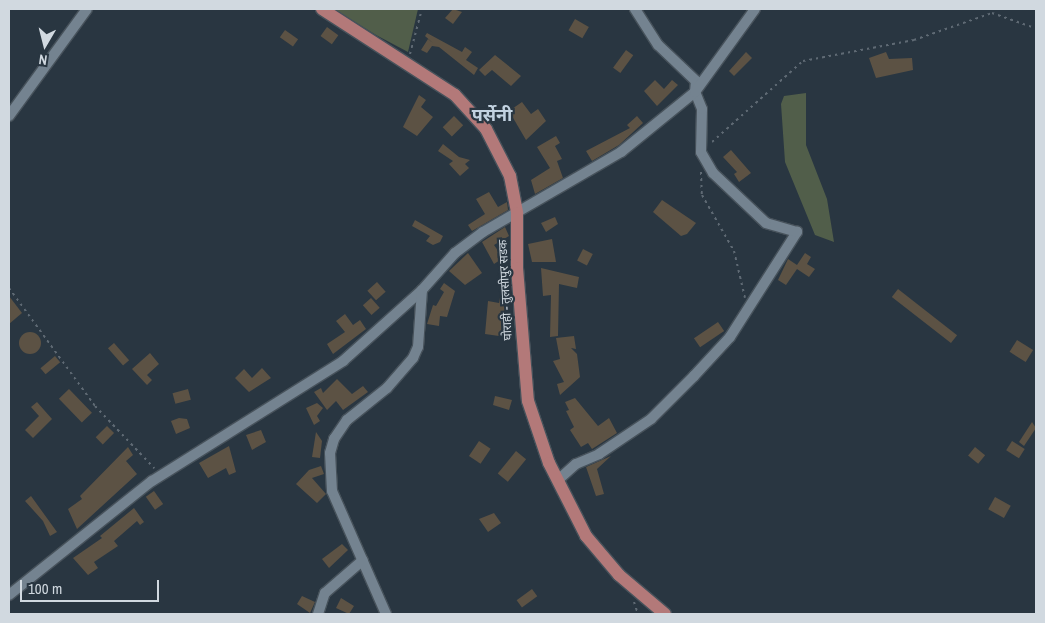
<!DOCTYPE html>
<html>
<head>
<meta charset="utf-8">
<style>
	body { margin:0 }
	#map { position:relative; width:1045px; height:623px; overflow:hidden; background:#293641; font-family:"Archivo Narrow","Noto Sans Devanagari",sans-serif }
	div>[style] { position:absolute }
	.green>* { inset:0; background:#515e4a }
	.building>* { inset:0; background:#5c5244; transform-origin:0 0 }
	.round { border-radius:50% }
	.path>* { height:2px; margin-top:-1px; transform-origin:0; background:repeating-linear-gradient(90deg,#5f6a74 0 2.5px,transparent 0 6.5px) }
	.roads { filter:drop-shadow(1px 0 #47525b) drop-shadow(-1px 0 #47525b) drop-shadow(0 1px #47525b) drop-shadow(0 -1px #47525b) }
	.minor>* { height:10px; margin:-5px; padding:0 5px; transform-origin:5px; border-radius:5px; background:#748390 }
	.primary>* { height:12px; margin:-6px; padding:0 6px; transform-origin:6px; border-radius:6px; background:#b37979 }
	span { translate:-50% -50%; white-space:nowrap; text-align:center; line-height:1.15; -webkit-text-stroke:4.5px #293641; paint-order:stroke }
	.street-label { font-size:12px; color:#d1d9e0 }
	.district-label { font-size:18px; color:#c2d2e0; font-weight:700 }
	.frame { position:absolute; inset:0; border:10px solid #d1d9e0; pointer-events:none }
	.north { position:absolute; left:20px; top:20px; width:50px; height:50px; -webkit-text-stroke:4px #293641; paint-order:stroke; rotate:188deg; font-size:14px; font-weight:700; line-height:20px; text-align:center; color:#d1d9e0 }
	.north::after { content:''; display:block; margin:auto; width:18px; height:22px; background:#d1d9e0; clip-path:polygon(50% 0,100% 100%,50% 72%,0 100%) }
	.scale { position:absolute; left:20px; top:580px; width:139px; height:22px; box-sizing:border-box; border:2px solid #d1d9e0; border-top:0; padding-left:6px; font-size:15px; line-height:18px; white-space:nowrap; color:#d1d9e0; -webkit-text-stroke:4px #293641; paint-order:stroke }
</style>
</head>
<body>
<div id="map">
	<div class="green">
		<i style="clip-path:polygon(334px 9px,418px 9px,408px 52px,376px 35px)"></i>
		<i style="clip-path:polygon(806px 93px,806px 145px,827px 199px,834px 242px,815px 235px,785px 162px,781px 104px,784px 96px)"></i>
	</div>
	<div class="building">
		<i style="clip-path:polygon(453px 9px,462px 12px,453px 24px,445px 18px)"></i>
		<i style="left:575px;top:19px;width:16px;height:13px;rotate:30deg"></i>
		<i style="left:327px;top:27px;width:14px;height:11px;rotate:36deg"></i>
		<i style="left:285px;top:30px;width:16px;height:9px;rotate:35deg"></i>
		<i style="clip-path:polygon(427px 33px,462px 52px,465px 47px,472px 52px,466px 60px,478px 68px,474px 75px,439px 47px,432px 46px,427px 53px,421px 50px,428px 39px,433px 43px,425px 36px)"></i>
		<i style="left:626px;top:50px;width:9px;height:22px;rotate:36deg"></i>
		<i style="clip-path:polygon(746px 52px,752px 58px,734px 76px,729px 71px)"></i>
		<i style="clip-path:polygon(886px 52px,889px 59px,912px 58px,913px 70px,876px 78px,869px 58px)"></i>
		<i style="clip-path:polygon(495px 55px,521px 76px,511px 86px,492px 70px,485px 76px,479px 70px)"></i>
		<i style="clip-path:polygon(655px 80px,664px 89px,672px 80px,678px 85px,657px 106px,644px 91px)"></i>
		<i style="clip-path:polygon(419px 95px,426px 100px,421px 107px,433px 117px,417px 136px,403px 127px)"></i>
		<i style="clip-path:polygon(522px 102px,531px 114px,538px 109px,546px 121px,526px 140px,509px 111px)"></i>
		<i style="left:454px;top:116px;width:13px;height:16px;rotate:45deg"></i>
		<i style="clip-path:polygon(637px 116px,643px 123px,619px 145px,592px 161px,586px 151px,630px 128px,627px 125px)"></i>
		<i style="clip-path:polygon(556px 136px,560px 143px,555px 146px,562px 159px,557px 161px,563px 178px,535px 194px,531px 180px,550px 168px,537px 147px)"></i>
		<i style="clip-path:polygon(443px 144px,459px 157px,470px 160px,465px 164px,469px 168px,460px 176px,449px 164px,453px 161px,438px 151px)"></i>
		<i style="clip-path:polygon(731px 150px,751px 173px,739px 182px,734px 174px,737px 172px,723px 157px)"></i>
		<i style="clip-path:polygon(489px 192px,498px 207px,507px 202px,508px 210px,472px 231px,468px 225px,485px 214px,476px 199px)"></i>
		<i style="clip-path:polygon(662px 200px,696px 223px,687px 234px,681px 236px,653px 212px)"></i>
		<i style="clip-path:polygon(555px 217px,558px 224px,546px 232px,541px 223px)"></i>
		<i style="clip-path:polygon(415px 220px,443px 236px,440px 242px,433px 245px,426px 241px,430px 236px,412px 226px)"></i>
		<i style="clip-path:polygon(505px 227px,509px 236px,494px 245px,503px 258px,494px 264px,482px 242px)"></i>
		<i style="clip-path:polygon(552px 239px,556px 262px,532px 262px,528px 244px)"></i>
		<i style="left:583px;top:249px;width:11px;height:13px;rotate:27deg"></i>
		<i style="clip-path:polygon(468px 253px,482px 273px,465px 285px,449px 271px)"></i>
		<i style="clip-path:polygon(805px 253px,811px 257px,807px 264px,815px 269px,809px 277px,797px 269px,786px 285px,778px 280px,788px 259px,797px 265px)"></i>
		<i style="clip-path:polygon(541px 268px,579px 277px,577px 288px,559px 284px,558px 336px,550px 337px,551px 295px,543px 296px)"></i>
		<i style="left:377px;top:282px;width:13px;height:13px;rotate:48deg"></i>
		<i style="clip-path:polygon(444px 283px,455px 291px,447px 317px,440px 316px,439px 326px,427px 324px,433px 305px,436px 306px,444px 292px,440px 289px)"></i>
		<i style="left:898px;top:289px;width:75px;height:10px;rotate:38deg"></i>
		<i style="clip-path:polygon(9px 296px,22px 313px,9px 324px)"></i>
		<i style="clip-path:polygon(500px 297px,510px 298px,506px 337px,485px 334px,488px 301px,499px 303px)"></i>
		<i style="left:371px;top:298px;width:13px;height:11px;rotate:48deg"></i>
		<i style="clip-path:polygon(345px 314px,353px 325px,360px 320px,366px 329px,333px 354px,327px 344px,345px 332px,336px 321px)"></i>
		<i style="left:718px;top:322px;width:11px;height:29px;rotate:56deg"></i>
		<i class="round" style="left:19px;top:332px;width:22px;height:22px"></i>
		<i style="clip-path:polygon(574px 336px,576px 349px,571px 348px,577px 354px,580px 377px,560px 395px,557px 384px,564px 382px,553px 361px,560px 359px,556px 338px)"></i>
		<i style="left:1017px;top:340px;width:19px;height:14px;rotate:32deg"></i>
		<i style="left:114px;top:343px;width:23px;height:8px;rotate:49deg"></i>
		<i style="clip-path:polygon(150px 353px,159px 364px,147px 375px,152px 380px,147px 385px,132px 369px)"></i>
		<i style="left:55px;top:356px;width:8px;height:19px;rotate:50deg"></i>
		<i style="clip-path:polygon(262px 368px,271px 378px,249px 392px,235px 378px,244px 369px,252px 378px)"></i>
		<i style="clip-path:polygon(337px 379px,352px 394px,363px 386px,368px 392px,343px 410px,336px 401px,327px 410px,314px 392px,321px 388px,323px 393px)"></i>
		<i style="left:69px;top:389px;width:33px;height:14px;rotate:46deg"></i>
		<i style="left:188px;top:389px;width:11px;height:16px;rotate:75deg"></i>
		<i style="clip-path:polygon(495px 396px,512px 400px,509px 410px,493px 405px)"></i>
		<i style="clip-path:polygon(575px 398px,598px 426px,609px 418px,617px 433px,592px 449px,588px 443px,581px 447px,570px 430px,574px 427px,566px 411px,569px 410px,565px 402px)"></i>
		<i style="clip-path:polygon(37px 402px,52px 419px,33px 438px,25px 430px,39px 416px,31px 407px)"></i>
		<i style="clip-path:polygon(317px 403px,323px 408px,317px 416px,320px 421px,314px 425px,306px 408px)"></i>
		<i style="clip-path:polygon(179px 418px,187px 419px,190px 428px,176px 434px,171px 421px)"></i>
		<i style="clip-path:polygon(1032px 422px,1036px 428px,1024px 446px,1019px 442px)"></i>
		<i style="left:107px;top:426px;width:10px;height:16px;rotate:45deg"></i>
		<i style="clip-path:polygon(261px 430px,266px 442px,252px 450px,246px 435px)"></i>
		<i style="clip-path:polygon(316px 432px,322px 441px,320px 458px,312px 457px)"></i>
		<i style="left:479px;top:441px;width:14px;height:18px;rotate:34deg"></i>
		<i style="left:1012px;top:441px;width:15px;height:11px;rotate:32deg"></i>
		<i style="clip-path:polygon(229px 446px,236px 472px,229px 475px,226px 468px,208px 478px,199px 463px)"></i>
		<i style="clip-path:polygon(128px 447px,133px 455px,126px 461px,137px 474px,77px 529px,68px 509px,82px 499px,80px 496px)"></i>
		<i style="left:975px;top:447px;width:13px;height:11px;rotate:39deg"></i>
		<i style="left:516px;top:451px;width:13px;height:29px;rotate:39deg"></i>
		<i style="clip-path:polygon(611px 456px,597px 469px,604px 494px,596px 496px,586px 467px)"></i>
		<i style="clip-path:polygon(321px 466px,324px 474px,312px 478px,326px 494px,317px 503px,296px 484px,309px 470px)"></i>
		<i style="left:154px;top:491px;width:16px;height:10px;rotate:55deg"></i>
		<i style="clip-path:polygon(31px 496px,57px 532px,50px 536px,43px 521px,25px 501px)"></i>
		<i style="left:995px;top:497px;width:18px;height:14px;rotate:29deg"></i>
		<i style="clip-path:polygon(134px 508px,144px 522px,140px 525px,137px 521px,114px 541px,118px 546px,94px 562px,98px 568px,88px 575px,73px 558px,102px 538px,100px 536px)"></i>
		<i style="clip-path:polygon(494px 513px,501px 523px,488px 532px,479px 519px)"></i>
		<i style="clip-path:polygon(342px 544px,348px 550px,329px 568px,322px 559px)"></i>
		<i style="left:532px;top:589px;width:9px;height:19px;rotate:54deg"></i>
		<i style="clip-path:polygon(302px 596px,315px 602px,310px 613px,297px 604px)"></i>
		<i style="clip-path:polygon(341px 598px,354px 606px,349px 614px,336px 608px)"></i>
	</div>
	<div class="path">
		<i style="left:410px;top:54px;width:47px;rotate:-75.1deg"></i>
		<i style="left:712px;top:142px;width:122px;rotate:-41.7deg"></i>
		<i style="left:803px;top:61px;width:113px;rotate:-10.7deg"></i>
		<i style="left:914px;top:40px;width:83px;rotate:-19.1deg"></i>
		<i style="left:992px;top:13px;width:42px;rotate:19.3deg"></i>
		<i style="left:701px;top:172px;width:23px;rotate:88deg"></i>
		<i style="left:702px;top:195px;width:64px;rotate:60.3deg"></i>
		<i style="left:734px;top:251px;width:48px;rotate:76.8deg"></i>
		<i style="left:9px;top:288px;width:146px;rotate:53.9deg"></i>
		<i style="left:95px;top:406px;width:86px;rotate:46.4deg"></i>
		<i style="left:634px;top:602px;width:13px;rotate:72deg"></i>
	</div>
	<div class="roads">
		<div class="minor">
			<i style="left:9px;top:116px;width:132px;rotate:-53.9deg"></i>
			<i style="left:558px;top:480px;width:24px;rotate:-42deg"></i>
			<i style="left:576px;top:464px;width:25px;rotate:-23deg"></i>
			<i style="left:599px;top:454px;width:63px;rotate:-33.9deg"></i>
			<i style="left:651px;top:419px;width:61px;rotate:-45deg"></i>
			<i style="left:694px;top:376px;width:53px;rotate:-47.3deg"></i>
			<i style="left:730px;top:337px;width:125px;rotate:-57.5deg"></i>
			<i style="left:797px;top:232px;width:32px;rotate:-164deg"></i>
			<i style="left:766px;top:223px;width:73px;rotate:-136.7deg"></i>
			<i style="left:713px;top:173px;width:24px;rotate:-120deg"></i>
			<i style="left:701px;top:152px;width:43px;rotate:-88.7deg"></i>
			<i style="left:702px;top:109px;width:18px;rotate:-112deg"></i>
			<i style="left:695px;top:92px;width:11px;rotate:-85deg"></i>
			<i style="left:696px;top:81px;width:52px;rotate:-136.5deg"></i>
			<i style="left:658px;top:45px;width:43px;rotate:-122.6deg"></i>
			<i style="left:9px;top:595px;width:183px;rotate:-38.6deg"></i>
			<i style="left:152px;top:481px;width:226px;rotate:-32.1deg"></i>
			<i style="left:343px;top:361px;width:106px;rotate:-41.9deg"></i>
			<i style="left:422px;top:290px;width:50px;rotate:-48.3deg"></i>
			<i style="left:455px;top:253px;width:35px;rotate:-37deg"></i>
			<i style="left:483px;top:232px;width:160px;rotate:-30.1deg"></i>
			<i style="left:621px;top:152px;width:95px;rotate:-39deg"></i>
			<i style="left:695px;top:92px;width:102px;rotate:-54.1deg"></i>
			<i style="left:318px;top:614px;width:22px;rotate:-72deg"></i>
			<i style="left:325px;top:593px;width:50px;rotate:-41deg"></i>
			<i style="left:386px;top:614px;width:134px;rotate:-113.7deg"></i>
			<i style="left:332px;top:491px;width:38px;rotate:-93deg"></i>
			<i style="left:330px;top:453px;width:15px;rotate:-74deg"></i>
			<i style="left:334px;top:439px;width:23px;rotate:-56deg"></i>
			<i style="left:347px;top:420px;width:51px;rotate:-38.7deg"></i>
			<i style="left:387px;top:388px;width:40px;rotate:-49deg"></i>
			<i style="left:413px;top:358px;width:12px;rotate:-66deg"></i>
			<i style="left:418px;top:347px;width:57px;rotate:-86deg"></i>
		</div>
		<div class="primary">
			<i style="left:322px;top:9px;width:158px;rotate:32.9deg"></i>
			<i style="left:455px;top:95px;width:46px;rotate:47.6deg"></i>
			<i style="left:486px;top:129px;width:53px;rotate:62.9deg"></i>
			<i style="left:510px;top:176px;width:38px;rotate:79deg"></i>
			<i style="left:517px;top:213px;width:55px;rotate:90deg"></i>
			<i style="left:517px;top:268px;width:133px;rotate:85.3deg"></i>
			<i style="left:528px;top:401px;width:65px;rotate:71.3deg"></i>
			<i style="left:549px;top:463px;width:82px;rotate:63.1deg"></i>
			<i style="left:586px;top:536px;width:51px;rotate:49.8deg"></i>
			<i style="left:619px;top:575px;width:60px;rotate:40.3deg"></i>
		</div>
	</div>
	<div class="street-label">
		<span style="left:506px;top:290px;rotate:-93deg">घोराही - तुलसीपुर सडक</span>
	</div>
	<div class="district-label">
		<span style="left:492px;top:115px">पर्सेनी</span>
	</div>
	<div class="frame"></div>
	<div class="north">N</div>
	<div class="scale">100 m</div>
</div>
</body>
</html>
